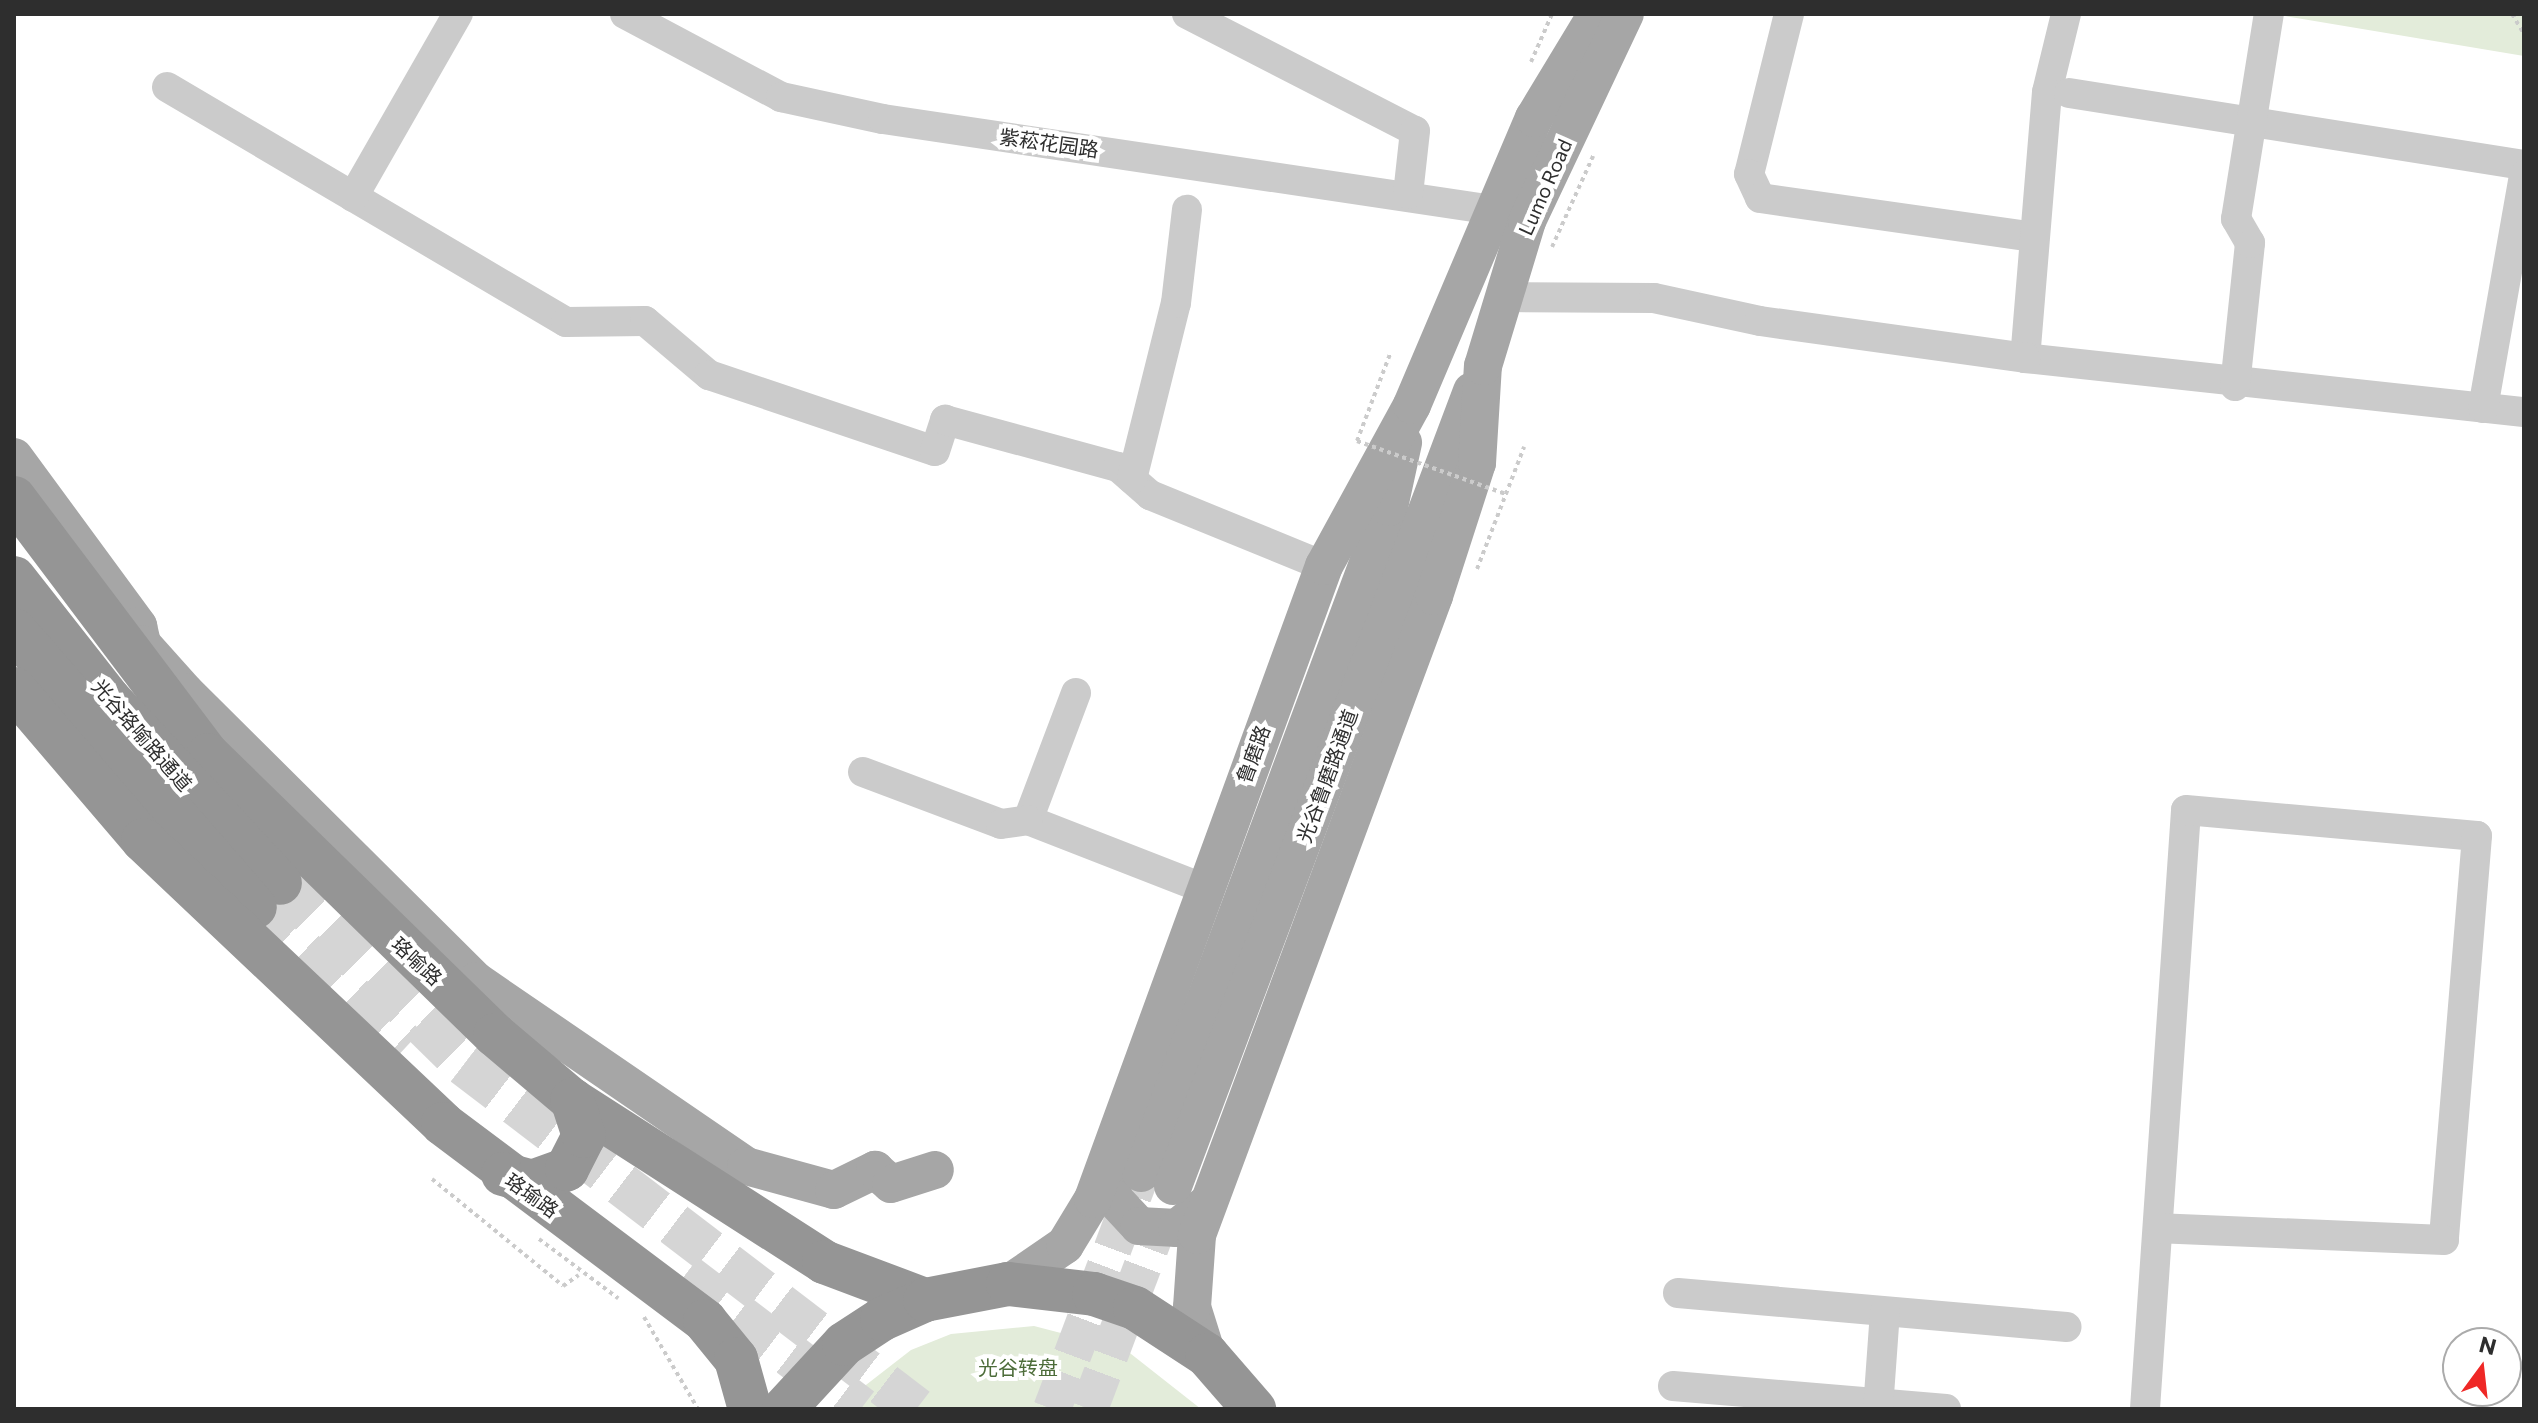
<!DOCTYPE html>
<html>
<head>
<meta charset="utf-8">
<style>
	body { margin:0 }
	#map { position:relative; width:2538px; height:1423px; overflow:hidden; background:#fff; font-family:Commissioner,"Noto Sans SC",sans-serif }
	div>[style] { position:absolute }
	.green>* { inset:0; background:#e3ecda }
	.major-tunnel>* { height:38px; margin-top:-19px; transform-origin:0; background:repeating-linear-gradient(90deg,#d5d5d5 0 38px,transparent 0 57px) }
	.highway-tunnel>* { height:44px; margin-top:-22px; transform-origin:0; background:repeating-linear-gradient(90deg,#d5d5d5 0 44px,transparent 0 66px) }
	.path>* { height:4px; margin-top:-2px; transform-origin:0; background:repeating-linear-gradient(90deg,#cbcbcb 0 4px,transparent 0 8px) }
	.minor>* { height:30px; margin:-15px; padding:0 15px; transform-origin:15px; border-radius:15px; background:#cbcbcb }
	.major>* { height:38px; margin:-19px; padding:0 19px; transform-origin:19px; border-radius:19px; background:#a6a6a6 }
	.highway>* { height:44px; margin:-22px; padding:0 22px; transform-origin:22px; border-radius:22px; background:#959595 }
	.path-bridge>* { height:4px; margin-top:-2px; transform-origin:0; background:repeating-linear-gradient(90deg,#cbcbcb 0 4px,transparent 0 8px) }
	span { translate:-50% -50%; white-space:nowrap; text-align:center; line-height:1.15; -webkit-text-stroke:8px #fff; paint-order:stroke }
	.street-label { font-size:20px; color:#2e2e2e }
	.park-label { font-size:20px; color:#4c6c39 }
	.frame { position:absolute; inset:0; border:16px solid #2e2e2e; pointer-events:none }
	.north { position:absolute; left:2442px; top:1327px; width:80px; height:80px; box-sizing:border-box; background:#fff; border:2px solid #ababab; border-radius:50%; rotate:15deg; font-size:22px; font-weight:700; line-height:32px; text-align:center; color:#2e2e2e }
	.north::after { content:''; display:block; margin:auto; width:28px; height:36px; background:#ef2826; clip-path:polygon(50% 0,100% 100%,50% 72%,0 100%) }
</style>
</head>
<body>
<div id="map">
	<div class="green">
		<i style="clip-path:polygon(2524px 14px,2524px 56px,2279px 15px,2280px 14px)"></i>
		<i style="clip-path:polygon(1034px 1326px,1126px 1350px,1201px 1409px,835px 1409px,911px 1350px,951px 1334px)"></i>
	</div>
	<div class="major-tunnel">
		<i style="left:1052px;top:1409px;width:252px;rotate:-69.3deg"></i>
		<i style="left:1089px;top:1409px;width:238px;rotate:-69.4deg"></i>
	</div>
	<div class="highway-tunnel">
		<i style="left:280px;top:883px;width:258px;rotate:44.5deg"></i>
		<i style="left:464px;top:1064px;width:569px;rotate:37.35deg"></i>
		<i style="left:255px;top:907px;width:206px;rotate:42.8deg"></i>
		<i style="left:685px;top:1275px;width:221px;rotate:37.3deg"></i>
	</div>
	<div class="path">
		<i style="left:2512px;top:14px;width:23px;rotate:59deg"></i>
		<i style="left:1531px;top:62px;width:52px;rotate:-66.4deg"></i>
		<i style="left:1552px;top:247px;width:100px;rotate:-65.7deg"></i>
		<i style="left:1357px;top:441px;width:93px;rotate:-69.2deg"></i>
		<i style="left:1477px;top:569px;width:131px;rotate:-68.9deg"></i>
		<i style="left:432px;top:1179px;width:169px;rotate:39.2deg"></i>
		<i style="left:563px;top:1286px;width:19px;rotate:-35deg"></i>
		<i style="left:539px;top:1239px;width:99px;rotate:36.8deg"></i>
		<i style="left:644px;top:1317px;width:107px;rotate:59.6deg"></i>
	</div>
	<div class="minor">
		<i style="left:625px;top:14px;width:177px;rotate:28deg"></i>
		<i style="left:781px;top:97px;width:104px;rotate:12.2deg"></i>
		<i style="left:883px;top:119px;width:617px;rotate:8.48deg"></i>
		<i style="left:1187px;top:14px;width:256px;rotate:27.2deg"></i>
		<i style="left:1415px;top:131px;width:63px;rotate:96.3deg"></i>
		<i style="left:1789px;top:14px;width:165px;rotate:104deg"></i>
		<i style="left:1749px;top:174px;width:26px;rotate:65deg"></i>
		<i style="left:1760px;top:198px;width:277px;rotate:8.1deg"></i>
		<i style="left:2066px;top:14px;width:80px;rotate:103.7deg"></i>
		<i style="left:2047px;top:92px;width:267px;rotate:94.7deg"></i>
		<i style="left:2025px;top:358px;width:502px;rotate:6.18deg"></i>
		<i style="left:167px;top:87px;width:463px;rotate:30.5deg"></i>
		<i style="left:566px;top:322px;width:79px;rotate:-0.7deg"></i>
		<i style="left:645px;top:321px;width:84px;rotate:40.2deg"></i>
		<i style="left:709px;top:375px;width:238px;rotate:18.6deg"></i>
		<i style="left:935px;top:451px;width:33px;rotate:-72deg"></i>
		<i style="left:945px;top:420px;width:179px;rotate:15.2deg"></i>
		<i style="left:1118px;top:467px;width:43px;rotate:41.2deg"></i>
		<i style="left:1150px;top:495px;width:188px;rotate:22.2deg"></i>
		<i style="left:2069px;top:93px;width:461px;rotate:9deg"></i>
		<i style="left:353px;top:197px;width:211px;rotate:-60.2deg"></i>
		<i style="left:1504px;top:297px;width:150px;rotate:0.4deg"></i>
		<i style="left:1654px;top:298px;width:108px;rotate:12.2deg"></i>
		<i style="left:1760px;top:321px;width:268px;rotate:7.9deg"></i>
		<i style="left:2235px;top:386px;width:144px;rotate:-84deg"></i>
		<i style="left:2250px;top:243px;width:28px;rotate:-120deg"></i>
		<i style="left:2236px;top:219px;width:208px;rotate:-80.9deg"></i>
		<i style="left:2483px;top:408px;width:236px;rotate:-80deg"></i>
		<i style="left:1132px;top:479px;width:181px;rotate:-76deg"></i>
		<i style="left:1176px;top:303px;width:94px;rotate:-83.3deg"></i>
		<i style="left:1076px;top:693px;width:136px;rotate:110.7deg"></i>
		<i style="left:1028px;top:820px;width:190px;rotate:21.3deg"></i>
		<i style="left:863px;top:772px;width:147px;rotate:20.6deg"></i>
		<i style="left:1001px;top:824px;width:27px;rotate:-8deg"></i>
		<i style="left:1678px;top:1293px;width:390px;rotate:5deg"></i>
		<i style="left:1673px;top:1386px;width:274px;rotate:4.8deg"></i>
		<i style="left:1878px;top:1409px;width:97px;rotate:-85.9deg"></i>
		<i style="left:2145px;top:1409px;width:600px;rotate:-86.08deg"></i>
		<i style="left:2186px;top:810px;width:292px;rotate:5.1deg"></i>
		<i style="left:2477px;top:836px;width:405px;rotate:94.7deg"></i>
		<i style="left:2444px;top:1240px;width:283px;rotate:-177.6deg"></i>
	</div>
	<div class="major">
		<i style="left:14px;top:457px;width:210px;rotate:53.7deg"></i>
		<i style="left:138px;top:626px;width:18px;rotate:77deg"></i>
		<i style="left:142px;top:644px;width:64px;rotate:48.1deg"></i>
		<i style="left:185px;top:692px;width:410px;rotate:44.8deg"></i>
		<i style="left:476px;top:981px;width:327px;rotate:34.4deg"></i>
		<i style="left:746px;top:1166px;width:91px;rotate:15.3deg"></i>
		<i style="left:834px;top:1190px;width:46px;rotate:-26deg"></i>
		<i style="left:875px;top:1170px;width:21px;rotate:41deg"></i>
		<i style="left:891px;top:1184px;width:46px;rotate:-17.7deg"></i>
		<i style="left:1110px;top:1158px;width:40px;rotate:85.7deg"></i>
		<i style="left:1113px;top:1198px;width:38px;rotate:47deg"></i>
		<i style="left:1139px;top:1226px;width:38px;rotate:3deg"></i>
		<i style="left:1177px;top:1228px;width:40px;rotate:-39deg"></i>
		<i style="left:1141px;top:1173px;width:711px;rotate:-69.58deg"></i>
		<i style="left:1389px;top:507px;width:66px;rotate:-77.7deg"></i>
		<i style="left:1173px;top:1186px;width:849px;rotate:-69.39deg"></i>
		<i style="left:1008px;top:1284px;width:69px;rotate:-34.4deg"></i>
		<i style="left:1065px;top:1245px;width:54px;rotate:-58.7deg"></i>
		<i style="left:1093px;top:1199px;width:674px;rotate:-69.95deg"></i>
		<i style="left:1324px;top:566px;width:183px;rotate:-61.3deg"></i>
		<i style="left:1412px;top:405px;width:312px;rotate:-67deg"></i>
		<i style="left:1534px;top:118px;width:122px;rotate:-58.8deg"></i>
		<i style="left:1207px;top:1355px;width:50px;rotate:-107.4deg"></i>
		<i style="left:1192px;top:1307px;width:72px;rotate:-86deg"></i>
		<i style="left:1197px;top:1235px;width:682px;rotate:-69.65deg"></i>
		<i style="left:1434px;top:596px;width:140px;rotate:-72.1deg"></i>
		<i style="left:1477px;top:463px;width:97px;rotate:-86.5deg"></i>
		<i style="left:1483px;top:366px;width:152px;rotate:-73.1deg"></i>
		<i style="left:1527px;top:221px;width:229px;rotate:-64.7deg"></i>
	</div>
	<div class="highway">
		<i style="left:14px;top:498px;width:322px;rotate:53deg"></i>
		<i style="left:208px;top:755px;width:401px;rotate:44.3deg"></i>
		<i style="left:495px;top:1035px;width:101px;rotate:40.2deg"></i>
		<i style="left:572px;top:1100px;width:300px;rotate:32.7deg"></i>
		<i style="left:824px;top:1262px;width:108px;rotate:20.6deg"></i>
		<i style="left:14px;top:578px;width:154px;rotate:51.9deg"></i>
		<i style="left:109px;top:699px;width:251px;rotate:47.1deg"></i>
		<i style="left:14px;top:630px;width:367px;rotate:49deg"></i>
		<i style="left:14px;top:689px;width:199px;rotate:49.5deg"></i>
		<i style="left:143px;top:840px;width:413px;rotate:43.4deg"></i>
		<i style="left:443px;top:1124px;width:328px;rotate:36.9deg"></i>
		<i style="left:705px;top:1321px;width:49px;rotate:50.8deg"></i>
		<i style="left:736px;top:1359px;width:52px;rotate:74.4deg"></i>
		<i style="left:503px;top:1174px;width:30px;rotate:15deg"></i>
		<i style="left:532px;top:1182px;width:37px;rotate:-20deg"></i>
		<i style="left:567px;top:1169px;width:37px;rotate:-63deg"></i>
		<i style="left:584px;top:1136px;width:38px;rotate:-108deg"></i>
		<i style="left:784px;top:1409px;width:88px;rotate:-47.3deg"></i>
		<i style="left:844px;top:1344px;width:45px;rotate:-33.3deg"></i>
		<i style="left:882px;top:1319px;width:47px;rotate:-23.8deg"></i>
		<i style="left:925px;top:1300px;width:85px;rotate:-10.9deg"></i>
		<i style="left:1008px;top:1284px;width:87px;rotate:6.6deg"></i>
		<i style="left:1094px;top:1294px;width:43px;rotate:18.9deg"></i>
		<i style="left:1135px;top:1308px;width:86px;rotate:33.1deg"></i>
		<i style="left:1207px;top:1355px;width:72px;rotate:49deg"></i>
	</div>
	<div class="path-bridge">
		<i style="left:1357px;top:441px;width:158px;rotate:19.6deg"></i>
	</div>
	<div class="street-label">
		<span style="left:1049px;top:143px;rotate:8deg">紫菘花园路</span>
		<span style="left:1545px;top:187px;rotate:-66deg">Lumo Road</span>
		<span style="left:142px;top:735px;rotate:49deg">光谷珞喻路通道</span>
		<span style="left:1253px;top:754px;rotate:-70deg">鲁磨路</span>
		<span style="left:1327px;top:776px;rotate:-70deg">光谷鲁磨路通道</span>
		<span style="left:417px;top:961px;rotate:43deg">珞喻路</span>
		<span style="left:532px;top:1195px;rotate:36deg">珞瑜路</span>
	</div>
	<div class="park-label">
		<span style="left:1018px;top:1367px">光谷转盘</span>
	</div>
	<div class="frame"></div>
	<div class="north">N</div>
</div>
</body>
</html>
